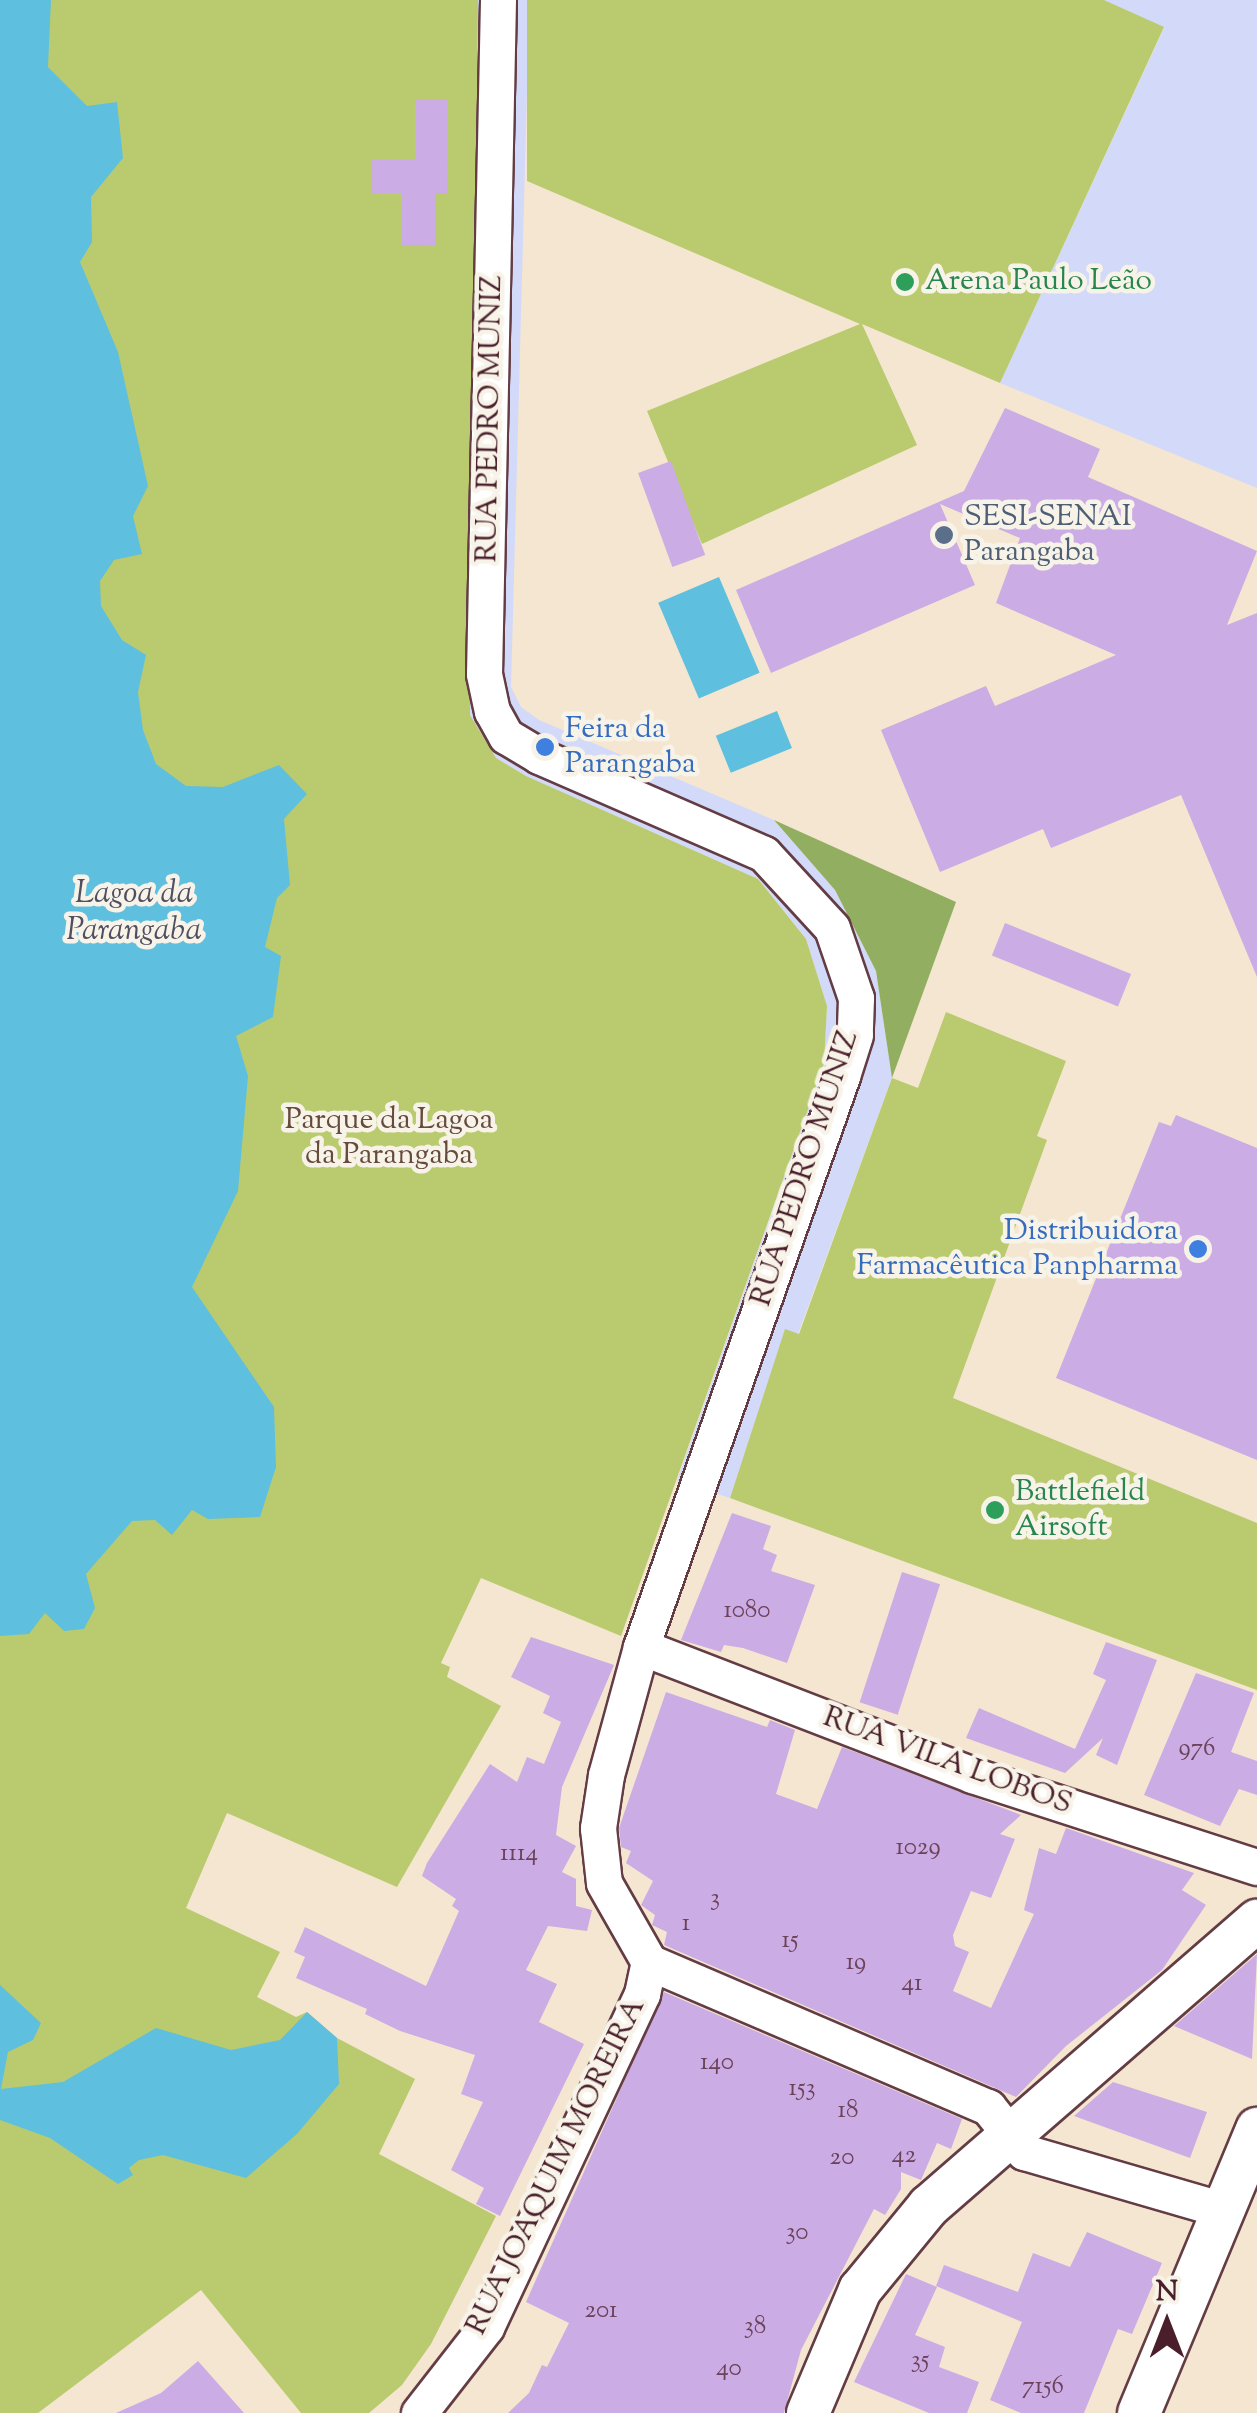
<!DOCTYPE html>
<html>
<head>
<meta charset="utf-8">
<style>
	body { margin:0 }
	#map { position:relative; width:1257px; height:2413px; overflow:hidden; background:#f4e6d0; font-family:"Sorts Mill Goudy",serif }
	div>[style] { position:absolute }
	.built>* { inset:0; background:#d2d9f9 }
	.green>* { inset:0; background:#b9cb6e }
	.forest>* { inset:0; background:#92af61 }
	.water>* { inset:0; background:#5fbfde; transform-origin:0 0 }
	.building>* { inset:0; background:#ccace4; transform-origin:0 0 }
	.roads { filter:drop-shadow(2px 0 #643d44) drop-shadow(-2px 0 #643d44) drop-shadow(0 2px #643d44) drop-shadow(0 -2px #643d44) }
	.minor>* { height:35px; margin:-17.5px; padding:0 17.5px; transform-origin:17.5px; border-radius:17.5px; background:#fff }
	.major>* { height:42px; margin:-21px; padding:0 21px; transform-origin:21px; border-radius:21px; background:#fff }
	.dots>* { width:28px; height:28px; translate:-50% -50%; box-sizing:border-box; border:5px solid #f7f3e8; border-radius:50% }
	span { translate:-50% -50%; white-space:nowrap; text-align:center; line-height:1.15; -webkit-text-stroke:9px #f7f3e8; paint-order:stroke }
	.number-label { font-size:25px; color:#6a4259 }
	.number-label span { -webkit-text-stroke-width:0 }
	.leisure-label { font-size:30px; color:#27864d }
	.left { translate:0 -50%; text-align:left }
	.street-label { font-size:30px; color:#4a1f2b }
	.service-label { font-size:30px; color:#4e5e75 }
	.shop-label { font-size:30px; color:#366cbe }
	.right { translate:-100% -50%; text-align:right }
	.park-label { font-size:30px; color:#664a3c }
	.water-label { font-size:32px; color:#504f61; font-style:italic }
	.north { position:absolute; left:1117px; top:2273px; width:100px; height:100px; -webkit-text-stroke:8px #f7f3e8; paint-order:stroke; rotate:0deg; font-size:28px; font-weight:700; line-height:40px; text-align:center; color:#4a1f2b }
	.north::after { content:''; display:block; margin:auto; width:35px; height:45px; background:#4a1f2b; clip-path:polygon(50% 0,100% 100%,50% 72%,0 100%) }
</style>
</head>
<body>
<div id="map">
	<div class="built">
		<i style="clip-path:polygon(478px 0,527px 0,529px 15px,511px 687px,521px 707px,539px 720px,774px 820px,835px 890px,876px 971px,892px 1078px,798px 1334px,785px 1330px,730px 1498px,677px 1481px,824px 1064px,827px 1006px,806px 939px,758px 879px,526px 776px,496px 758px,470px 715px)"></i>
		<i style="clip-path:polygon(1104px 0,1257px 0,1257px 488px,1000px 383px,1164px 28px)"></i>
	</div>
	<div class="green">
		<i style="clip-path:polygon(0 0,478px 0,470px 715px,496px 758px,526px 776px,758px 879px,806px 939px,827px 1006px,824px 1064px,621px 1636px,481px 1578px,441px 1663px,450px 1667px,447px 1677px,501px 1706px,397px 1887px,227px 1813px,186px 1908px,280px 1952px,257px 1997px,296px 2017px,307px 2012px,337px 2038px,415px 2079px,379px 2154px,496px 2216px,431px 2344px,402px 2385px,369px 2413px,301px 2413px,201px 2290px,38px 2413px,0 2413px)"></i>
		<i style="clip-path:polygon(527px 0,1104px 0,1164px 27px,1000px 383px,862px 324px,917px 445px,702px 544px,647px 411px,860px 324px,527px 181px)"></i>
		<i style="clip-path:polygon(946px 1012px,1066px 1061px,1037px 1136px,1047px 1140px,953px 1398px,1257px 1523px,1257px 1690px,730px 1498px,785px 1329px,799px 1334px,892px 1078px,918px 1088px)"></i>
	</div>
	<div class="forest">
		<i style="clip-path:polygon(774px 820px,956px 902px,892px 1078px,876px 971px,835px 890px)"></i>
	</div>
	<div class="water">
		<i style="clip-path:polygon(0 0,51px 0,48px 67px,87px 106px,117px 102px,123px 158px,91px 197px,92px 242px,80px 262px,118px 352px,148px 486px,133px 516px,142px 554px,114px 560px,100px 581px,101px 606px,122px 640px,146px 655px,138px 692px,143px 730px,156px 764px,186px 786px,223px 787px,279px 765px,307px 794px,284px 819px,290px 885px,277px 898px,265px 947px,281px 956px,273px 1017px,236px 1036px,248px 1076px,238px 1191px,192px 1287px,274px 1407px,276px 1467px,260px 1517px,208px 1519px,192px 1510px,172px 1535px,155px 1520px,132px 1521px,86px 1574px,95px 1608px,84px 1629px,64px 1631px,45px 1613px,29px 1634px,0 1636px)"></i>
		<i style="left:719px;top:577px;width:104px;height:66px;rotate:67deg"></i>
		<i style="left:777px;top:711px;width:40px;height:66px;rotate:68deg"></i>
		<i style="clip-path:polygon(0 1985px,41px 2023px,33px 2040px,8px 2052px,1px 2089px,63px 2082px,156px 2028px,231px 2050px,280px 2040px,307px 2012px,337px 2038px,339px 2084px,297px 2134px,246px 2178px,163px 2155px,139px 2160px,129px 2168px,133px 2175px,118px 2184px,50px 2138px,0 2120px)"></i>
	</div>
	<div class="building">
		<i style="clip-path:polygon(415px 100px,448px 100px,447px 193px,435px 193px,435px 246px,402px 245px,401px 194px,372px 194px,371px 160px,415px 159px)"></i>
		<i style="clip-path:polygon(1005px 408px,1100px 449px,1088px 477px,1257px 551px,1227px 625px,1257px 613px,1257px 977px,1181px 795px,1051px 848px,1043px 829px,940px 872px,881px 730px,986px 686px,995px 706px,1116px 655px,996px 603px,1020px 538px,940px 504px,975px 585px,771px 673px,736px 590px,964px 491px)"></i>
		<i style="left:671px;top:461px;width:100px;height:35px;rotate:70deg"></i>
		<i style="left:1005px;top:923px;width:136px;height:35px;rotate:22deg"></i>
		<i style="clip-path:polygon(1176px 1115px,1257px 1148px,1257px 1460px,1056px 1378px,1159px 1122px,1171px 1126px)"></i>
		<i style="clip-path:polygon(732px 1513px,771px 1526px,763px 1549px,777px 1555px,771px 1571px,815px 1585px,787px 1663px,743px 1648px,724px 1645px,721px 1652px,681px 1640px)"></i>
		<i style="left:902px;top:1572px;width:40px;height:137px;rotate:18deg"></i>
		<i style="clip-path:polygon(531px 1637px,614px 1665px,562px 1787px,556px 1835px,576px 1846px,562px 1872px,576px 1879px,576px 1906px,592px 1910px,587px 1931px,548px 1926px,526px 1970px,557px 1984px,539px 2022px,584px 2044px,500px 2216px,476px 2204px,484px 2188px,451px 2170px,483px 2102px,461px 2094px,475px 2055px,400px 2031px,365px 2014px,367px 2009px,296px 1978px,305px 1957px,294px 1952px,305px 1927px,426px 1986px,459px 1911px,452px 1906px,456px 1899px,422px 1876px,427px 1863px,490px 1764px,517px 1782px,527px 1757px,544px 1764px,561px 1722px,543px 1713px,550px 1696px,511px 1677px)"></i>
		<i style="clip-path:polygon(1106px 1642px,1157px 1660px,1117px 1765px,1096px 1755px,1103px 1738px,1065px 1773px,966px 1738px,979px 1708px,1075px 1749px,1106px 1680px,1093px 1674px)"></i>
		<i style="clip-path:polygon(1196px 1673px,1254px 1693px,1231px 1752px,1257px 1761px,1257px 1795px,1239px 1789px,1220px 1826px,1144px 1795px)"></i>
		<i style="clip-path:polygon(666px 1692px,767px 1727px,770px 1720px,795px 1730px,776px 1794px,817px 1809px,842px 1747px,1021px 1815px,1000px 1834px,1015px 1839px,991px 1898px,971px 1891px,953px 1935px,955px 1946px,969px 1952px,953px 1991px,991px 2008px,1034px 1914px,1024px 1910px,1039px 1848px,1056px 1854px,1066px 1828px,1194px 1873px,1182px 1890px,1206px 1905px,1162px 1970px,1066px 2046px,1016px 2097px,664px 1945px,667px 1932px,652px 1925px,655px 1915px,641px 1905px,653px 1881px,626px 1863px,631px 1851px,621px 1847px,619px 1828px)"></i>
		<i style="clip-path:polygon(1257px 1954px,1252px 2059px,1174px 2026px)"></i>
		<i style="clip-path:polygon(664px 1992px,962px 2119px,951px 2149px,937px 2143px,921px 2180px,901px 2172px,901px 2189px,885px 2215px,874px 2209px,801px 2350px,784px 2413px,508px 2413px,529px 2393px,542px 2365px,547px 2367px,569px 2323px,526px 2302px)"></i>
		<i style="clip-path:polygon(1113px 2082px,1207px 2112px,1190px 2158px,1074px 2116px)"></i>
		<i style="clip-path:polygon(1087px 2232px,1162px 2263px,1132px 2334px,1118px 2329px,1084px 2413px,1021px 2413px,990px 2400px,1022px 2322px,936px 2286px,944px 2265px,1018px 2292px,1033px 2253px,1070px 2267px)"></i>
		<i style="clip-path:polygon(906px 2274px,937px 2287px,915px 2335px,945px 2347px,939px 2367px,979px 2382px,967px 2413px,929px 2413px,854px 2382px)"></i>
		<i style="clip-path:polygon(198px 2361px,244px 2413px,116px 2413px,161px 2393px)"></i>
	</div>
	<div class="roads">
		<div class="minor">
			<i style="left:498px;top:0;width:674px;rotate:91.19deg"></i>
			<i style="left:484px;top:674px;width:38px;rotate:78deg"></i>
			<i style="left:492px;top:711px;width:29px;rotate:61deg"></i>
			<i style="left:506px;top:736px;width:39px;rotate:31deg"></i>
			<i style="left:539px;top:756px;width:245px;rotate:23.5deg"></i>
			<i style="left:764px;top:854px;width:100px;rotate:47.4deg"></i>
			<i style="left:832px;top:928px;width:74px;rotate:71.1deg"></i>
			<i style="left:856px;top:998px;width:37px;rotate:92deg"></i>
			<i style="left:855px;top:1035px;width:43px;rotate:107.6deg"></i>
			<i style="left:842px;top:1076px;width:605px;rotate:109.39deg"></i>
			<i style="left:641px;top:1647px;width:133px;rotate:105.3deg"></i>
			<i style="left:606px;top:1775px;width:54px;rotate:98.6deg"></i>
			<i style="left:598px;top:1828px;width:55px;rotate:83.8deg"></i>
			<i style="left:604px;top:1883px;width:91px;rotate:60.3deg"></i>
			<i style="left:641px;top:1647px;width:355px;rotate:21.1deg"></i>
			<i style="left:972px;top:1775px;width:299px;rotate:17.9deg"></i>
			<i style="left:649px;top:1962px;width:369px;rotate:23.2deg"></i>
			<i style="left:988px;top:2107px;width:58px;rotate:51.3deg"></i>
			<i style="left:1024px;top:2152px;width:207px;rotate:16.2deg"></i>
			<i style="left:419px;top:2413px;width:109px;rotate:-52.1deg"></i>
			<i style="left:486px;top:2327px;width:368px;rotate:-64.9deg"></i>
			<i style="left:642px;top:1994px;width:33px;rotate:-78deg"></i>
		</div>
		<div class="major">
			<i style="left:808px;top:2413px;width:134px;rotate:-67.1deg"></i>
			<i style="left:860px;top:2290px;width:109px;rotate:-50.6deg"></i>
			<i style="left:929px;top:2206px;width:435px;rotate:-41deg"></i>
			<i style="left:1139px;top:2413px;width:308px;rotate:-67.4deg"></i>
		</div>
	</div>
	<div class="dots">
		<i style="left:905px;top:282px;background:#2e9e5b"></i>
		<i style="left:944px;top:535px;background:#5c6f8a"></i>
		<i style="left:545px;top:747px;background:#3f7fe0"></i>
		<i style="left:1198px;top:1249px;background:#3f7fe0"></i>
		<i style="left:995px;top:1510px;background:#2e9e5b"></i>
	</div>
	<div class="number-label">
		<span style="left:747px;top:1611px">1080</span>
		<span style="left:1197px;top:1749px">976</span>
		<span style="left:918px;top:1848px">1029</span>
		<span style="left:519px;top:1854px">1114</span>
		<span style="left:715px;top:1899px">3</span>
		<span style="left:686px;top:1924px">1</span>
		<span style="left:790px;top:1941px">15</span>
		<span style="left:856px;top:1963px">19</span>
		<span style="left:912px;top:1984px">41</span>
		<span style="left:717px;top:2063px">140</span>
		<span style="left:802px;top:2089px">153</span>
		<span style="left:848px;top:2111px">18</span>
		<span style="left:904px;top:2156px">42</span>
		<span style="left:842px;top:2158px">20</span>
		<span style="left:797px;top:2233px">30</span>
		<span style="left:601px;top:2311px">201</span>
		<span style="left:755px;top:2327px">38</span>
		<span style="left:920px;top:2361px">35</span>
		<span style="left:729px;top:2369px">40</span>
		<span style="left:1043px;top:2387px">7156</span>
	</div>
	<div class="leisure-label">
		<span class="left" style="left:925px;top:282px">Arena Paulo Leão</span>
		<span class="left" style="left:1015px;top:1510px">Battlefield<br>Airsoft</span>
	</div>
	<div class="street-label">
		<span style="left:491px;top:419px;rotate:-89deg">RUA PEDRO MUNIZ</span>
		<span style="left:806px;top:1169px;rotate:-72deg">RUA PEDRO MUNIZ</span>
		<span style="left:947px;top:1762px;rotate:20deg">RUA VILA LOBOS</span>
		<span style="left:557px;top:2167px;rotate:-64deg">RUA JOAQUIM MOREIRA</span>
	</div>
	<div class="service-label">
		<span class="left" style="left:964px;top:535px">SESI-SENAI<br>Parangaba</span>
	</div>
	<div class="shop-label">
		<span class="left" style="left:565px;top:747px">Feira da<br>Parangaba</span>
		<span class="right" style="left:1178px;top:1249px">Distribuidora<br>Farmacêutica Panpharma</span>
	</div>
	<div class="park-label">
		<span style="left:389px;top:1138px">Parque da Lagoa<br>da Parangaba</span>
	</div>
	<div class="water-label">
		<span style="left:134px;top:913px">Lagoa da<br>Parangaba</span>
	</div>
	<div class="north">N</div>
</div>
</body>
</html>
